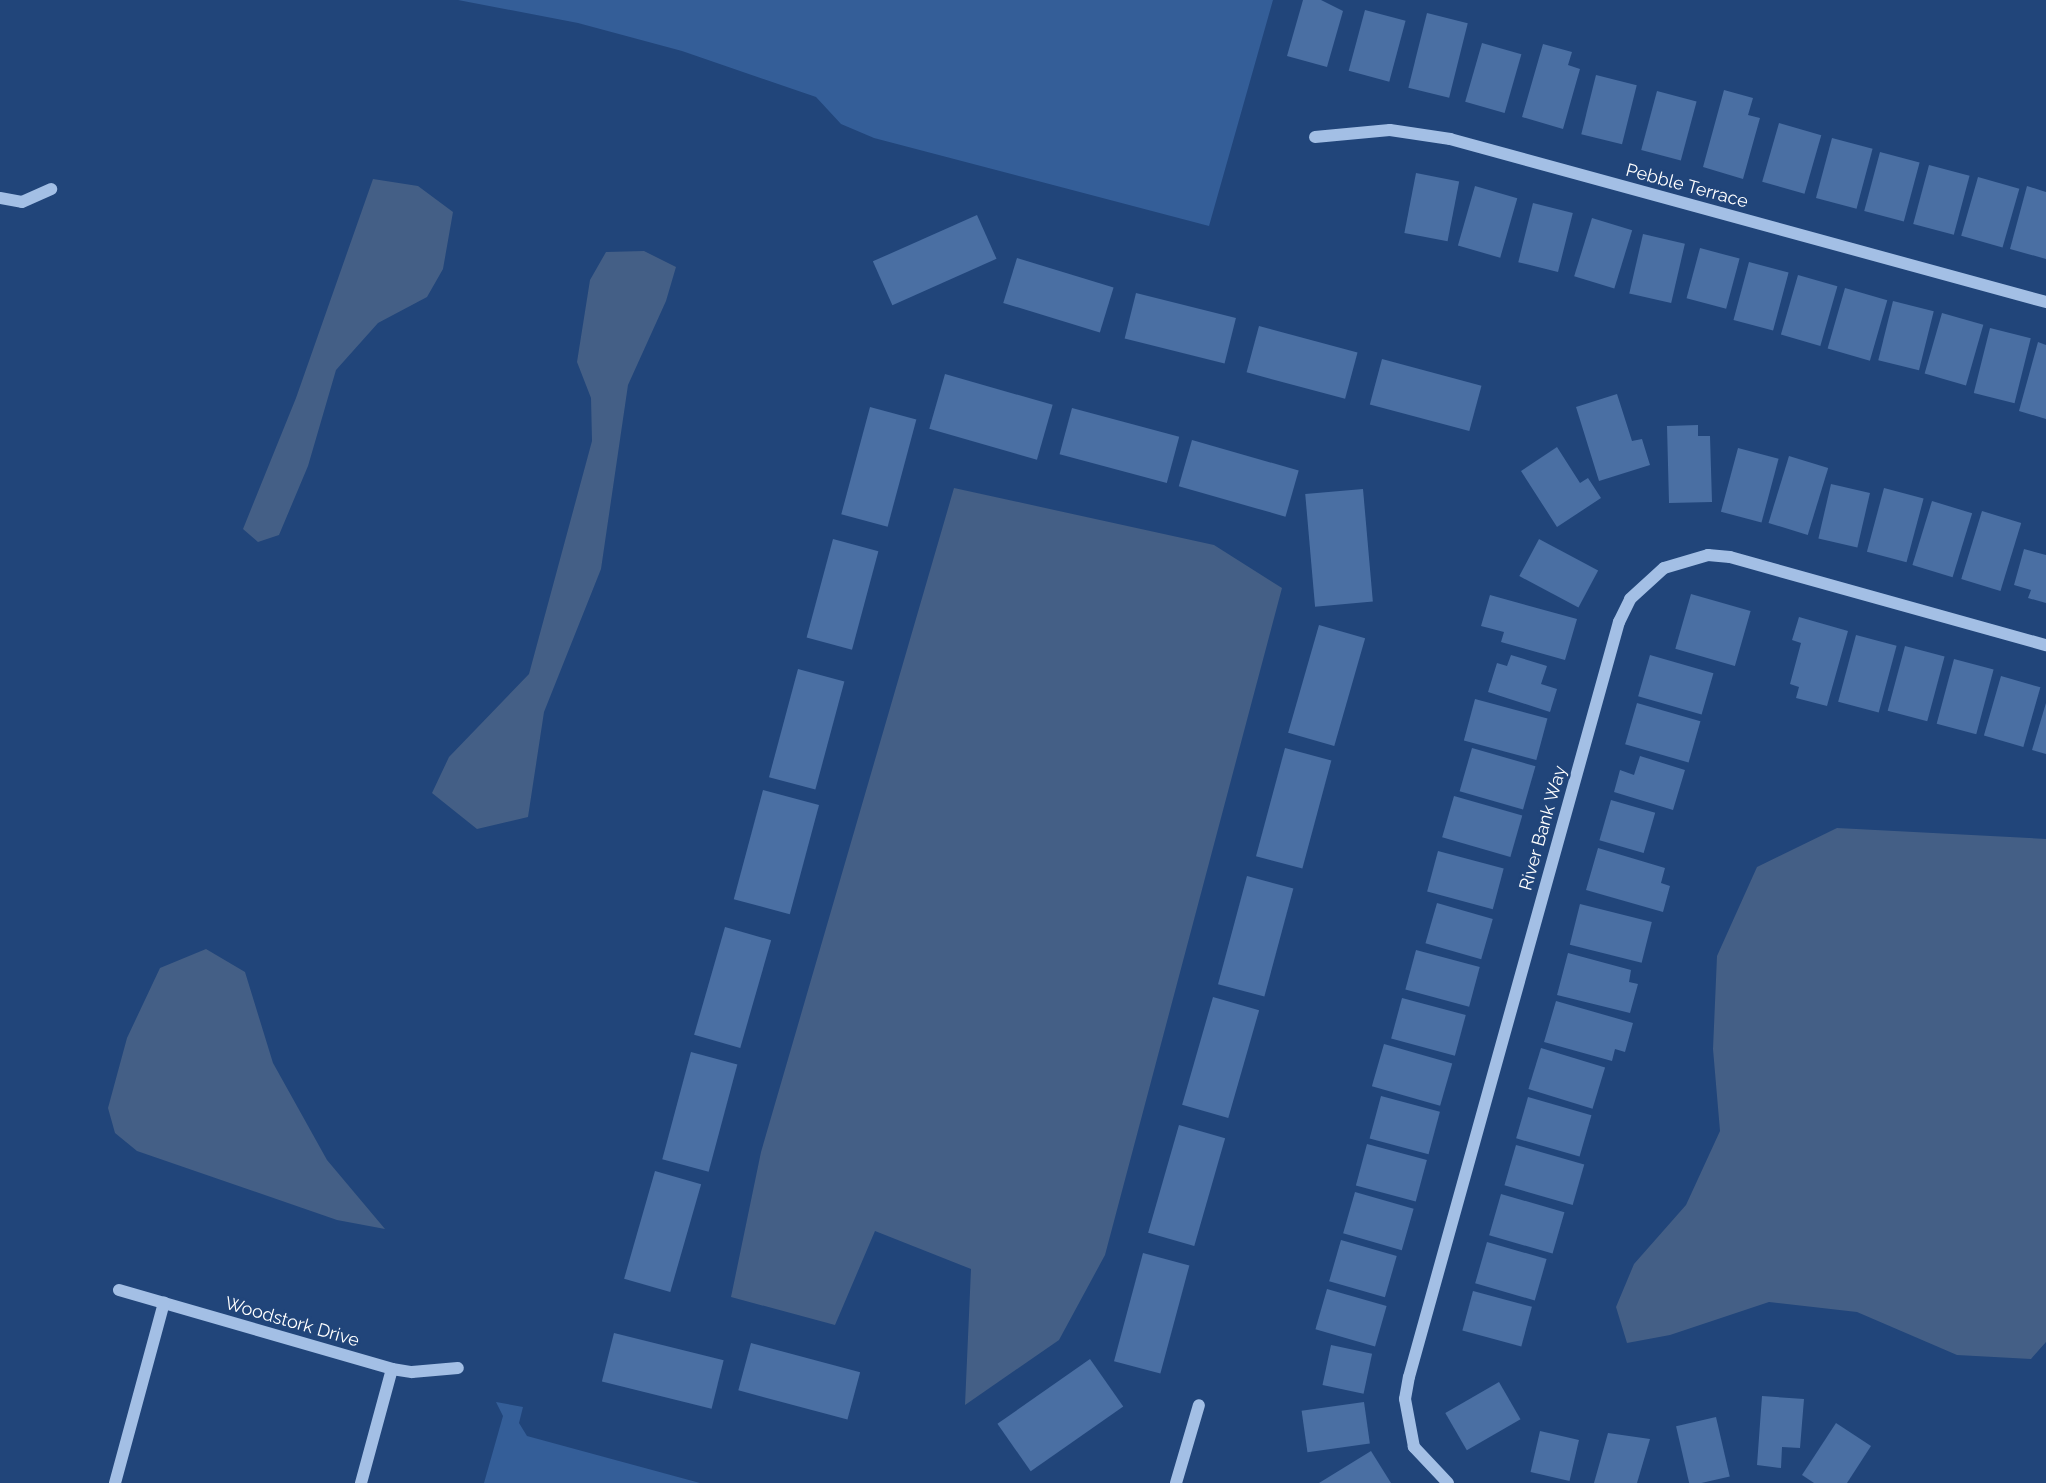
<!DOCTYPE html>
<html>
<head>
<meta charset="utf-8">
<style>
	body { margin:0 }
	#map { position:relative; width:2046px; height:1483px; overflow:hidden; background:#21457a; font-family:Raleway,sans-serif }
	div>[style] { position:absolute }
	.green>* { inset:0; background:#345e98 }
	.water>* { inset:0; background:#445f86 }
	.building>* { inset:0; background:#4a6fa3; transform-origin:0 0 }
	.minor>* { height:12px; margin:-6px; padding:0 6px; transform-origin:6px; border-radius:6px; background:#a3bfe5 }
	span { translate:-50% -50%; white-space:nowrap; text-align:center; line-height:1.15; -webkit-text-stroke:5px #21457a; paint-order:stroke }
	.street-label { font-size:18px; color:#fff }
</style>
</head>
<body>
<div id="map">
	<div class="green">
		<i style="clip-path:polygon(458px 0,1273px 0,1209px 226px,874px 138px,841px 124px,816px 97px,682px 51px,578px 23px)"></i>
		<i style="clip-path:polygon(496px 1402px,523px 1407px,519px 1423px,527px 1436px,700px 1483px,484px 1483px,503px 1416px)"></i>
	</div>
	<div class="water">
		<i style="clip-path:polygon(373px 179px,418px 186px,453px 212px,443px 269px,427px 297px,378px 323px,336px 370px,308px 466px,279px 535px,258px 542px,243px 529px,296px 398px)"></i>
		<i style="clip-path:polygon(644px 251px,676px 267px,666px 301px,628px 385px,601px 569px,544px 712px,528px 817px,477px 829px,432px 793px,449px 757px,529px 674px,592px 441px,591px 398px,577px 362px,590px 280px,606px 252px)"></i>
		<i style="clip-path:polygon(954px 488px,1214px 545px,1282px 588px,1105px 1255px,1059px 1340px,965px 1405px,971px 1269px,875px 1231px,835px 1325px,731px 1297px,761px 1152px)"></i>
		<i style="clip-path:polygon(1837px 828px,2046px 839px,2046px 1342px,2031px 1359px,1957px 1355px,1857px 1312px,1769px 1302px,1670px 1335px,1627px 1343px,1616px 1307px,1634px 1264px,1686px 1205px,1720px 1131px,1713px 1049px,1717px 956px,1757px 867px)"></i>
		<i style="clip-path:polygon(206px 949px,245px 972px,273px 1063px,327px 1160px,385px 1229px,337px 1220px,137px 1151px,115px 1133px,108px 1108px,127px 1038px,160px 968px)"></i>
	</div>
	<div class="building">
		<i style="clip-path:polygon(1303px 0,1321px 0,1343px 11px,1327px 67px,1287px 56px)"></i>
		<i style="left:1365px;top:10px;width:42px;height:63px;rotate:15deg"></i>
		<i style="left:1427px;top:13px;width:42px;height:77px;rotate:14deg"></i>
		<i style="left:1482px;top:43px;width:41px;height:61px;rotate:16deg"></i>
		<i style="clip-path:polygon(1543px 44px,1572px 52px,1568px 65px,1580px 69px,1563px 129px,1522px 117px)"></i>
		<i style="left:1596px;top:75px;width:42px;height:61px;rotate:14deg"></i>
		<i style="clip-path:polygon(1724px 90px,1753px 98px,1748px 115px,1760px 118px,1743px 179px,1703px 167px)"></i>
		<i style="left:1657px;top:91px;width:41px;height:61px;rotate:15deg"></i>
		<i style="left:1779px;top:123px;width:44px;height:61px;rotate:16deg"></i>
		<i style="left:1832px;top:138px;width:42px;height:62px;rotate:15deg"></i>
		<i style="left:1880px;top:152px;width:41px;height:61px;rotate:15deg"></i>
		<i style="left:1929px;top:165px;width:42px;height:61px;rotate:15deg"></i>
		<i style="left:1416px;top:173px;width:44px;height:61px;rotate:11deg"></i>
		<i style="left:1978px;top:177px;width:43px;height:61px;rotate:16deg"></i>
		<i style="left:1475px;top:186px;width:44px;height:62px;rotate:16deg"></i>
		<i style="clip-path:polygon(2027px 186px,2046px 192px,2046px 259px,2010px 249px)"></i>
		<i style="left:1533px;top:203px;width:41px;height:61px;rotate:14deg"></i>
		<i style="left:977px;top:215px;width:48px;height:114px;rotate:66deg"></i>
		<i style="left:1592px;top:218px;width:42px;height:61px;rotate:17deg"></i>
		<i style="left:1643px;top:234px;width:43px;height:61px;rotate:13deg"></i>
		<i style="left:1700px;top:248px;width:41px;height:52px;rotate:15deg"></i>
		<i style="left:1017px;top:258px;width:101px;height:47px;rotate:17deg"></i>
		<i style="left:1749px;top:262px;width:41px;height:60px;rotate:15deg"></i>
		<i style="left:1798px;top:275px;width:41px;height:62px;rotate:16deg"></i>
		<i style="left:1845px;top:288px;width:44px;height:63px;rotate:16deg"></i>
		<i style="left:1136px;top:293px;width:103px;height:47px;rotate:14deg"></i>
		<i style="left:1893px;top:301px;width:42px;height:61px;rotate:14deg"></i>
		<i style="left:1942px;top:313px;width:43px;height:63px;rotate:16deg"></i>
		<i style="left:1259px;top:326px;width:102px;height:48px;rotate:15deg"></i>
		<i style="left:1990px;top:328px;width:42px;height:67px;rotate:14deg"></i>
		<i style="clip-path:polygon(2038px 342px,2046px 345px,2046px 419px,2019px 411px)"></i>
		<i style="left:1382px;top:359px;width:103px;height:47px;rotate:15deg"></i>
		<i style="left:945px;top:374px;width:112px;height:57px;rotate:16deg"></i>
		<i style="clip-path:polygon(1617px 394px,1632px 441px,1642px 439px,1650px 465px,1599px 481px,1576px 407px)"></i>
		<i style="left:870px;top:407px;width:48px;height:111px;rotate:15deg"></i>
		<i style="left:1072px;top:408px;width:111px;height:48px;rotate:15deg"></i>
		<i style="clip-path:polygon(1698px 425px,1698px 436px,1710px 436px,1712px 502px,1669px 503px,1667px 426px)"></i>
		<i style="left:1192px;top:440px;width:111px;height:48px;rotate:16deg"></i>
		<i style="clip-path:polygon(1557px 447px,1580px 483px,1588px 478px,1601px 498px,1557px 527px,1521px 471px)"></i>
		<i style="left:1738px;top:448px;width:42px;height:66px;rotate:15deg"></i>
		<i style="left:1789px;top:456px;width:41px;height:70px;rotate:17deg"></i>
		<i style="left:1831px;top:484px;width:40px;height:56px;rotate:13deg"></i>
		<i style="left:1884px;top:488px;width:41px;height:66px;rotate:15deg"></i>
		<i style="left:1363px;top:489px;width:113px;height:58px;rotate:85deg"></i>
		<i style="left:1932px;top:501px;width:42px;height:67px;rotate:17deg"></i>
		<i style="left:1982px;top:511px;width:41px;height:71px;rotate:17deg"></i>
		<i style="left:833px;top:539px;width:47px;height:102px;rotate:15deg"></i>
		<i style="left:1539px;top:539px;width:67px;height:42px;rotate:28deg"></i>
		<i style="clip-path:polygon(2024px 549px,2046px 555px,2046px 603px,2028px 598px,2031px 590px,2014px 585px)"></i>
		<i style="left:1691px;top:594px;width:62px;height:57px;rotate:16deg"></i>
		<i style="clip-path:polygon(1490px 595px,1577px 619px,1565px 660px,1501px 642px,1504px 632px,1481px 626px)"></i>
		<i style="clip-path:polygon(1799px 617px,1848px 631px,1827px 706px,1796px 698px,1799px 687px,1790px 684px,1801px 643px,1792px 640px)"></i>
		<i style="left:1319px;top:625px;width:48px;height:112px;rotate:16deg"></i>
		<i style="left:1856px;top:635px;width:42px;height:69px;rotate:15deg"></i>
		<i style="left:1905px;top:646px;width:41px;height:67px;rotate:15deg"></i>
		<i style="clip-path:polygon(1511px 655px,1547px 666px,1541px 684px,1557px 689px,1550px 712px,1488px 692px,1497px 663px,1507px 666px)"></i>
		<i style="left:1650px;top:655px;width:66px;height:43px;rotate:16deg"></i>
		<i style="left:1954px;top:659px;width:41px;height:67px;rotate:15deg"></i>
		<i style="left:798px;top:669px;width:48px;height:112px;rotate:15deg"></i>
		<i style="left:2001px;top:676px;width:41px;height:62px;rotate:16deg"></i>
		<i style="left:1475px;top:699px;width:75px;height:43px;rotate:15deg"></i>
		<i style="left:1637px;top:703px;width:66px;height:43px;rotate:16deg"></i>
		<i style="clip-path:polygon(2046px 703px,2046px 754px,2032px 750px)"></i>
		<i style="left:1285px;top:748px;width:48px;height:112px;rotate:15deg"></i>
		<i style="left:1472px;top:748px;width:66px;height:45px;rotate:16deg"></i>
		<i style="clip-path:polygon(1640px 756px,1685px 770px,1673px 810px,1614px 792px,1620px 770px,1634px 775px)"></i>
		<i style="left:763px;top:790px;width:58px;height:113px;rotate:15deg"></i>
		<i style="left:1454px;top:796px;width:71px;height:43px;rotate:16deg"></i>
		<i style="left:1611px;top:800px;width:46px;height:42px;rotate:16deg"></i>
		<i style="clip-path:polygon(1598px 848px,1665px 868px,1661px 883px,1670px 886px,1663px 912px,1586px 890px)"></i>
		<i style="left:1438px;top:851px;width:68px;height:42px;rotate:15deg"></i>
		<i style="left:1247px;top:876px;width:48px;height:112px;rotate:15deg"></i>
		<i style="left:1437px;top:903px;width:58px;height:42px;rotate:16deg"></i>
		<i style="left:1580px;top:904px;width:74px;height:42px;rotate:14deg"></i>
		<i style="left:725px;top:927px;width:48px;height:112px;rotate:16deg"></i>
		<i style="left:1416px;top:950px;width:66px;height:41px;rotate:15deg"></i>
		<i style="clip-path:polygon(1568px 953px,1631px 970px,1629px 982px,1638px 984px,1630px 1013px,1557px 995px)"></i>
		<i style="left:1213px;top:997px;width:48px;height:112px;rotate:16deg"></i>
		<i style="left:1402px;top:998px;width:66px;height:42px;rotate:15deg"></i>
		<i style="clip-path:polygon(1556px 1001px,1633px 1023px,1625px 1052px,1615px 1049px,1612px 1061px,1544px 1042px)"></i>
		<i style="left:1384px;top:1044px;width:71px;height:44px;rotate:16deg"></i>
		<i style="left:1541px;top:1048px;width:67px;height:43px;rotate:17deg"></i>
		<i style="left:691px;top:1052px;width:48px;height:111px;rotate:15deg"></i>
		<i style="left:1381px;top:1096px;width:61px;height:44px;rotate:15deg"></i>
		<i style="left:1528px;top:1097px;width:66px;height:43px;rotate:16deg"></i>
		<i style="left:1179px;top:1125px;width:48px;height:112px;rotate:16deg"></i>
		<i style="left:1367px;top:1144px;width:62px;height:43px;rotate:15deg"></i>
		<i style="left:1516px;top:1145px;width:71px;height:42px;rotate:16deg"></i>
		<i style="left:655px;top:1171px;width:48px;height:112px;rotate:16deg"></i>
		<i style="left:1355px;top:1192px;width:61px;height:43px;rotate:16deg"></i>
		<i style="left:1501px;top:1194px;width:66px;height:43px;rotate:16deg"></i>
		<i style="left:1341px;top:1240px;width:58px;height:43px;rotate:16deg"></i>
		<i style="left:1487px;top:1242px;width:62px;height:43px;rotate:16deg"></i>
		<i style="left:1143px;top:1253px;width:48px;height:112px;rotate:15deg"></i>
		<i style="left:1327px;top:1289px;width:62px;height:42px;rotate:16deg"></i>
		<i style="left:1473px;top:1291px;width:61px;height:41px;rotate:15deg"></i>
		<i style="left:614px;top:1333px;width:113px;height:50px;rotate:14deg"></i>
		<i style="left:751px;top:1343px;width:113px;height:49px;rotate:15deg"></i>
		<i style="left:1331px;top:1345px;width:42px;height:41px;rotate:12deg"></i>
		<i style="left:1090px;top:1359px;width:58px;height:113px;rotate:55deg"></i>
		<i style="left:1499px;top:1382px;width:43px;height:62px;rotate:60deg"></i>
		<i style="clip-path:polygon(1762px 1396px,1804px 1399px,1800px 1448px,1782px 1447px,1781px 1468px,1757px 1465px)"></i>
		<i style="left:1364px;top:1402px;width:42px;height:63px;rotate:82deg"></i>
		<i style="left:1716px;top:1417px;width:61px;height:41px;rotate:77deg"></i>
		<i style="clip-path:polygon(1836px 1423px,1871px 1446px,1847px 1483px,1814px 1483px,1802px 1475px)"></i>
		<i style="left:1540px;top:1431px;width:40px;height:42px;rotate:13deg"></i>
		<i style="clip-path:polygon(1608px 1433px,1650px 1439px,1637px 1483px,1594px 1483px)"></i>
		<i style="clip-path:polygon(1371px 1451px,1391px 1483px,1319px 1483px)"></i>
	</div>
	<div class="minor">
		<i style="left:1315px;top:137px;width:75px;rotate:-5.3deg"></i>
		<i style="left:1390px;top:130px;width:61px;rotate:8.5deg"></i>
		<i style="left:1450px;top:139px;width:618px;rotate:15.3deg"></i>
		<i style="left:0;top:198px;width:22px;rotate:10deg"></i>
		<i style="left:22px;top:202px;width:32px;rotate:-24deg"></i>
		<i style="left:119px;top:1290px;width:284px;rotate:16.1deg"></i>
		<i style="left:392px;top:1369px;width:20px;rotate:9deg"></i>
		<i style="left:412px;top:1372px;width:46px;rotate:-5deg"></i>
		<i style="left:115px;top:1483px;width:187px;rotate:-74.8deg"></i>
		<i style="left:361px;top:1483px;width:118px;rotate:-74.8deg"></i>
		<i style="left:1176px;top:1483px;width:81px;rotate:-73.6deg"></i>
		<i style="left:1448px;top:1483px;width:50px;rotate:-133.4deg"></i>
		<i style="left:1414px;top:1447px;width:49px;rotate:-100.6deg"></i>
		<i style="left:1405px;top:1399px;width:22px;rotate:-80deg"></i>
		<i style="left:1409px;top:1377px;width:784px;rotate:-74.46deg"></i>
		<i style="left:1619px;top:622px;width:25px;rotate:-64deg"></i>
		<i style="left:1630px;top:599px;width:46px;rotate:-42.4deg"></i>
		<i style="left:1664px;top:568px;width:46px;rotate:-16.5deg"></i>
		<i style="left:1708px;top:555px;width:22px;rotate:5deg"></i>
		<i style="left:1730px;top:557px;width:328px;rotate:15.6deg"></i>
	</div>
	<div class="street-label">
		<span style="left:1687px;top:186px;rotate:15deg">Pebble Terrace</span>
		<span style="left:1543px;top:828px;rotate:-74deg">River Bank Way</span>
		<span style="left:292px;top:1322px;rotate:16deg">Woodstork Drive</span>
	</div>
</div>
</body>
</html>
